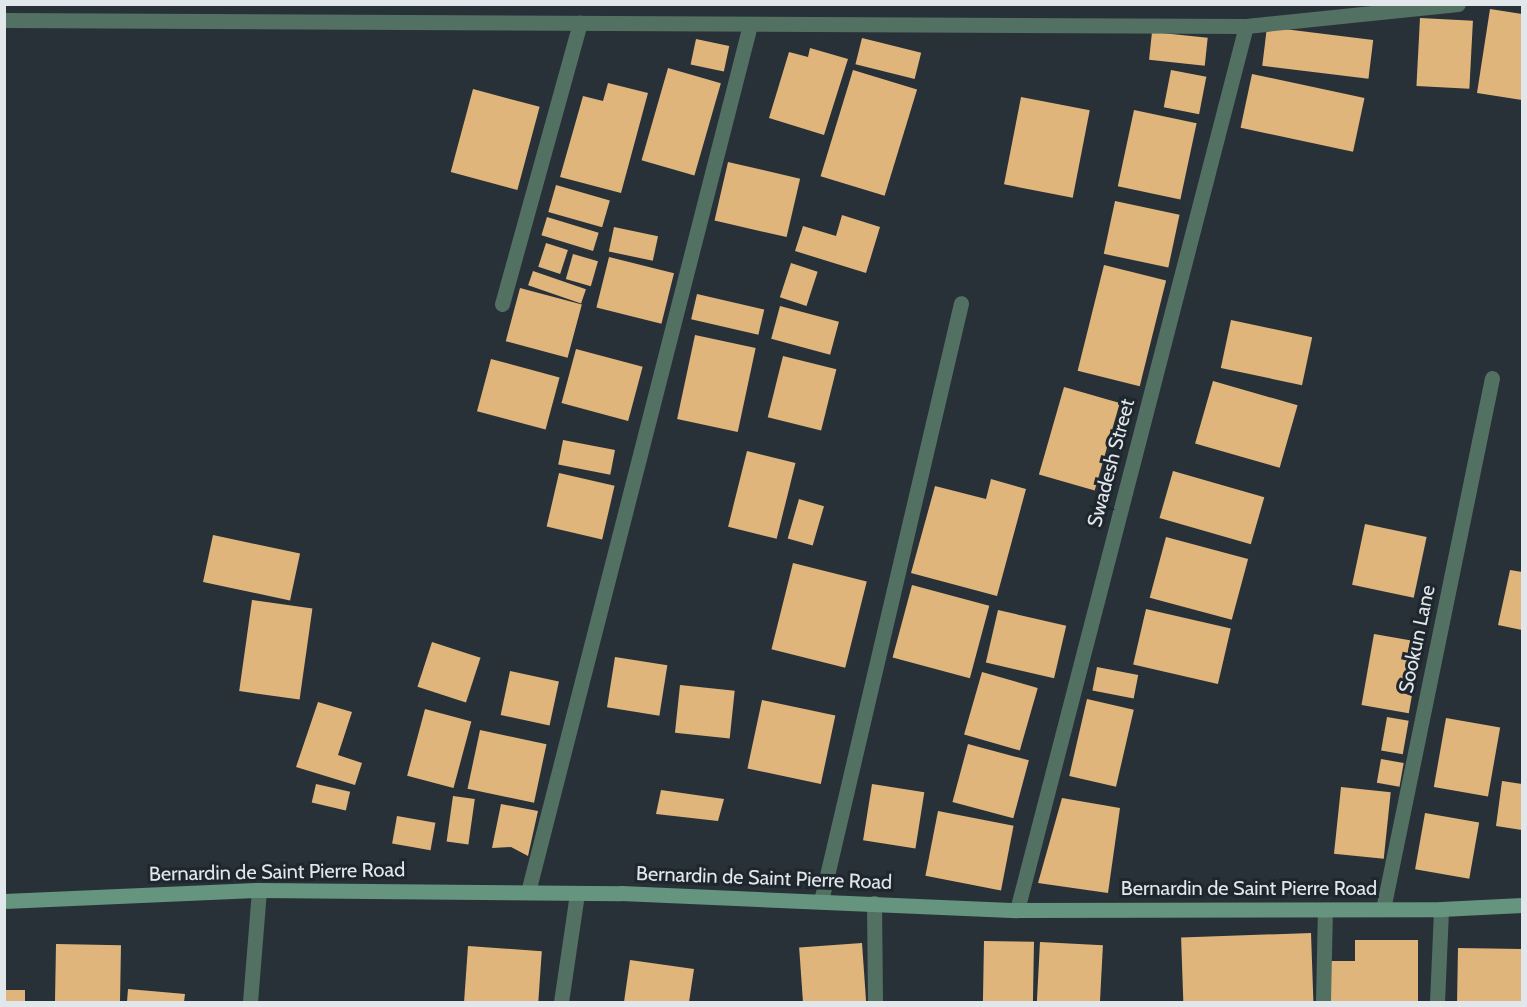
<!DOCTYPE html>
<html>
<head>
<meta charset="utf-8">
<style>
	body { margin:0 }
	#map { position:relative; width:1527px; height:1007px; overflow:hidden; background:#293138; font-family:Cabin,sans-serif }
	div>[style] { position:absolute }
	.building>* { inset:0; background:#e0b57b; transform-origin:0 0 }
	.minor>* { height:15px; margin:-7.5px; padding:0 7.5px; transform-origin:7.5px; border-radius:7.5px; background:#537163 }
	.secondary>* { height:15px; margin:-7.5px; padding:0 7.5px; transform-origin:7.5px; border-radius:7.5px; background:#65957f }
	span { translate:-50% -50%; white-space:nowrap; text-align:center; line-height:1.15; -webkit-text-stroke:6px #1f272e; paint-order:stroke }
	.street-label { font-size:20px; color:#e2e7ec }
	.frame { position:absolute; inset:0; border:6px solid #e2e7ec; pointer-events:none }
</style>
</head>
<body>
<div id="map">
	<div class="building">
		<i style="clip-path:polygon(1490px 9px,1522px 14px,1522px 100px,1477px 93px)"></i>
		<i style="left:1420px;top:18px;width:53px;height:68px;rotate:3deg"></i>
		<i style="left:1267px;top:27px;width:107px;height:39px;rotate:7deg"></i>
		<i style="left:1152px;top:32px;width:56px;height:28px;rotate:6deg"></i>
		<i style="left:862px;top:38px;width:61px;height:27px;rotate:14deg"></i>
		<i style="left:696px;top:39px;width:34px;height:26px;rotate:12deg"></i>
		<i style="clip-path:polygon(810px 48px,848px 59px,824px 135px,769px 118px,789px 52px,808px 57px)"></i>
		<i style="left:668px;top:68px;width:55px;height:96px;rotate:16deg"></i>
		<i style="left:853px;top:70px;width:67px;height:111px;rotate:17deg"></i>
		<i style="left:1171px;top:70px;width:36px;height:38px;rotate:11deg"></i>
		<i style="left:1252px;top:74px;width:115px;height:55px;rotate:12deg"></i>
		<i style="clip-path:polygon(608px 83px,648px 93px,621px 193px,560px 177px,583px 96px,603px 101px)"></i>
		<i style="left:473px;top:89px;width:69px;height:86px;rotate:15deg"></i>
		<i style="left:1021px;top:97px;width:70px;height:89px;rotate:11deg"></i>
		<i style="left:1134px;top:110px;width:64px;height:78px;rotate:12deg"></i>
		<i style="left:728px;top:162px;width:74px;height:60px;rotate:13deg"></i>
		<i style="left:556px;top:185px;width:56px;height:28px;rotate:16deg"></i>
		<i style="left:1115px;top:201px;width:66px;height:54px;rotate:12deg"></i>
		<i style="clip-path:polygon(842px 215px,880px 227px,866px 273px,795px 251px,803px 226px,836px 236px)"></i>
		<i style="left:547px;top:217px;width:54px;height:19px;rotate:17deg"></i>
		<i style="left:614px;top:227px;width:45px;height:25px;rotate:12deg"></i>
		<i style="left:546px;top:243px;width:23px;height:25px;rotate:18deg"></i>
		<i style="left:573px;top:254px;width:26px;height:26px;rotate:16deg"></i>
		<i style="left:609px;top:257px;width:67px;height:52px;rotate:14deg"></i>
		<i style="left:791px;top:263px;width:28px;height:36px;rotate:18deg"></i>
		<i style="left:1104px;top:265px;width:64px;height:109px;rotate:14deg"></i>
		<i style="left:533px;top:271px;width:56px;height:15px;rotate:19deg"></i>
		<i style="left:520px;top:288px;width:64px;height:55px;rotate:15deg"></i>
		<i style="left:697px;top:294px;width:69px;height:26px;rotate:13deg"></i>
		<i style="left:780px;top:306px;width:61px;height:34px;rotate:15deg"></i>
		<i style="left:1231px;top:320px;width:83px;height:49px;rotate:12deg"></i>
		<i style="left:695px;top:335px;width:62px;height:86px;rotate:12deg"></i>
		<i style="left:576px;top:349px;width:69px;height:56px;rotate:15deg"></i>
		<i style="left:783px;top:356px;width:55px;height:63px;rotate:14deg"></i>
		<i style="left:491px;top:359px;width:71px;height:54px;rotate:15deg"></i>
		<i style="left:1213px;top:381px;width:88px;height:65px;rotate:16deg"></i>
		<i style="left:1064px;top:387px;width:58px;height:91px;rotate:16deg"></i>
		<i style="left:563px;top:440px;width:53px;height:25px;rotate:11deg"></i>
		<i style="left:747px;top:451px;width:50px;height:78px;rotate:14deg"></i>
		<i style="left:1173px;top:471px;width:95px;height:49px;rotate:16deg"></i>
		<i style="left:559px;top:473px;width:57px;height:55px;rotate:13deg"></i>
		<i style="clip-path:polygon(991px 479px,1026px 489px,997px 596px,911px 573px,935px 486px,986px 499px)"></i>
		<i style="left:799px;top:499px;width:26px;height:41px;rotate:16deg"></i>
		<i style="left:1365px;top:524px;width:63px;height:62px;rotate:12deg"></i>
		<i style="left:213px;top:535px;width:89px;height:48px;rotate:12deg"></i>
		<i style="left:1166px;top:537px;width:85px;height:63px;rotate:15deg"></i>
		<i style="left:793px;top:563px;width:76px;height:89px;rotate:14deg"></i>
		<i style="clip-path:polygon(1510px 570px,1522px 572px,1522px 630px,1498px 625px)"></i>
		<i style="left:912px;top:585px;width:80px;height:75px;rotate:15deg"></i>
		<i style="left:252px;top:600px;width:61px;height:92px;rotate:8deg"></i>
		<i style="left:1146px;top:609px;width:87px;height:57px;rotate:13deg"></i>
		<i style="left:998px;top:610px;width:70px;height:54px;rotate:13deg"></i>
		<i style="left:1374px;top:634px;width:48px;height:72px;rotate:10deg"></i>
		<i style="left:432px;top:642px;width:51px;height:47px;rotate:18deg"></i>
		<i style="left:615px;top:657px;width:53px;height:51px;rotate:9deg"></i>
		<i style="left:1097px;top:667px;width:42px;height:24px;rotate:11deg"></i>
		<i style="left:510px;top:671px;width:50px;height:45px;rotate:12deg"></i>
		<i style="left:982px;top:672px;width:58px;height:65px;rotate:16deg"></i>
		<i style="left:680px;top:685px;width:55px;height:48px;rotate:6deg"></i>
		<i style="left:1087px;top:699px;width:48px;height:79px;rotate:13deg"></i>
		<i style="left:762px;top:700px;width:75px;height:70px;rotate:12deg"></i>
		<i style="clip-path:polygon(318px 702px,352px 712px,338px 755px,362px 763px,355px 785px,296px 767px)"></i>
		<i style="left:425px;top:709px;width:48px;height:69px;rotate:15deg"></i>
		<i style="left:1387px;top:717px;width:22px;height:34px;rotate:10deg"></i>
		<i style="left:1446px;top:718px;width:55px;height:70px;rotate:10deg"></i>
		<i style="left:480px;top:730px;width:68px;height:60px;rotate:12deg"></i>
		<i style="left:968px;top:744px;width:63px;height:60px;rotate:15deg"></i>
		<i style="left:1381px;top:759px;width:23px;height:24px;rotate:10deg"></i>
		<i style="clip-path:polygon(1502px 781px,1522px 784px,1522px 830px,1496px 826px)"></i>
		<i style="left:316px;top:784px;width:35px;height:19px;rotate:13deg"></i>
		<i style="left:872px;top:784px;width:53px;height:57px;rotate:9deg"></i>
		<i style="left:1341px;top:787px;width:50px;height:67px;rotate:6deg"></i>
		<i style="clip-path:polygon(661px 790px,724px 799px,718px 821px,656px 814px)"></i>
		<i style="left:453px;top:796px;width:22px;height:46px;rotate:8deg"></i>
		<i style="clip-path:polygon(1062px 798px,1120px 808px,1108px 893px,1038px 883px)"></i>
		<i style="clip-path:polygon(501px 804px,538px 811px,528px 856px,511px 847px,492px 848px)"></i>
		<i style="left:938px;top:811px;width:77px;height:66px;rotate:11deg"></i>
		<i style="left:1425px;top:813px;width:55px;height:57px;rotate:10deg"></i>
		<i style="left:397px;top:816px;width:39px;height:28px;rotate:10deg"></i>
		<i style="left:1311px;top:933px;width:69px;height:130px;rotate:88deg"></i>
		<i style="clip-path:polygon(1355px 940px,1418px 940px,1418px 1002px,1329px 1002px,1329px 961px,1355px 961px)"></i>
		<i style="left:984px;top:941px;width:50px;height:61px;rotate:1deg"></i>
		<i style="left:1040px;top:942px;width:63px;height:60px;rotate:3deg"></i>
		<i style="left:862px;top:943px;width:59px;height:63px;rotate:86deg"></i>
		<i style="left:56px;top:944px;width:65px;height:58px;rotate:1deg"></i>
		<i style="left:468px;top:946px;width:74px;height:56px;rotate:4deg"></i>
		<i style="left:1458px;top:948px;width:64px;height:54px;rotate:1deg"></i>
		<i style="clip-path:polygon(630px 960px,694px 969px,689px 1002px,624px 1002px)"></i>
		<i style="clip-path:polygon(128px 989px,185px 994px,184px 1002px,127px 1002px)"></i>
		<i style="left:4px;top:990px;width:21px;height:12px"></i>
	</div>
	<div class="minor">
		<i style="left:4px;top:20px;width:1242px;rotate:0.28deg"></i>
		<i style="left:1246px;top:26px;width:213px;rotate:-5.9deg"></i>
		<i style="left:502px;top:304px;width:292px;rotate:-74.5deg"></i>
		<i style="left:528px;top:892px;width:895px;rotate:-75.64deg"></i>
		<i style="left:821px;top:901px;width:614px;rotate:-76.82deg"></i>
		<i style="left:874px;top:903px;width:99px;rotate:89.4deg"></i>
		<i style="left:1383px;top:909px;width:542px;rotate:-78.4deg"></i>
		<i style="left:1017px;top:910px;width:913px;rotate:-75.48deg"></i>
		<i style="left:250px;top:1002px;width:112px;rotate:-85.4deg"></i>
		<i style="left:561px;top:1002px;width:110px;rotate:-81.6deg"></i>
		<i style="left:1323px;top:1002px;width:92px;rotate:-88.8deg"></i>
		<i style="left:1437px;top:1002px;width:93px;rotate:-87.5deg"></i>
	</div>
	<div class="secondary">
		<i style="left:4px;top:901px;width:255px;rotate:-2.5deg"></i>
		<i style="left:259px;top:890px;width:362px;rotate:0.5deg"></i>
		<i style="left:621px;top:893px;width:396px;rotate:2.5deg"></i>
		<i style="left:1017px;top:910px;width:424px;rotate:-0.1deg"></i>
		<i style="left:1441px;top:909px;width:81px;rotate:-2.8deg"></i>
	</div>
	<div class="street-label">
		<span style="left:1111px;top:463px;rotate:-75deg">Swadesh Street</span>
		<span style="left:1417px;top:639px;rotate:-78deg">Sookun Lane</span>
		<span style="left:277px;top:872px;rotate:-1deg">Bernardin de Saint Pierre Road</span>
		<span style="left:764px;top:878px;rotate:2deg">Bernardin de Saint Pierre Road</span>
		<span style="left:1249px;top:888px">Bernardin de Saint Pierre Road</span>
	</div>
	<div class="frame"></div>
</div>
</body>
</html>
